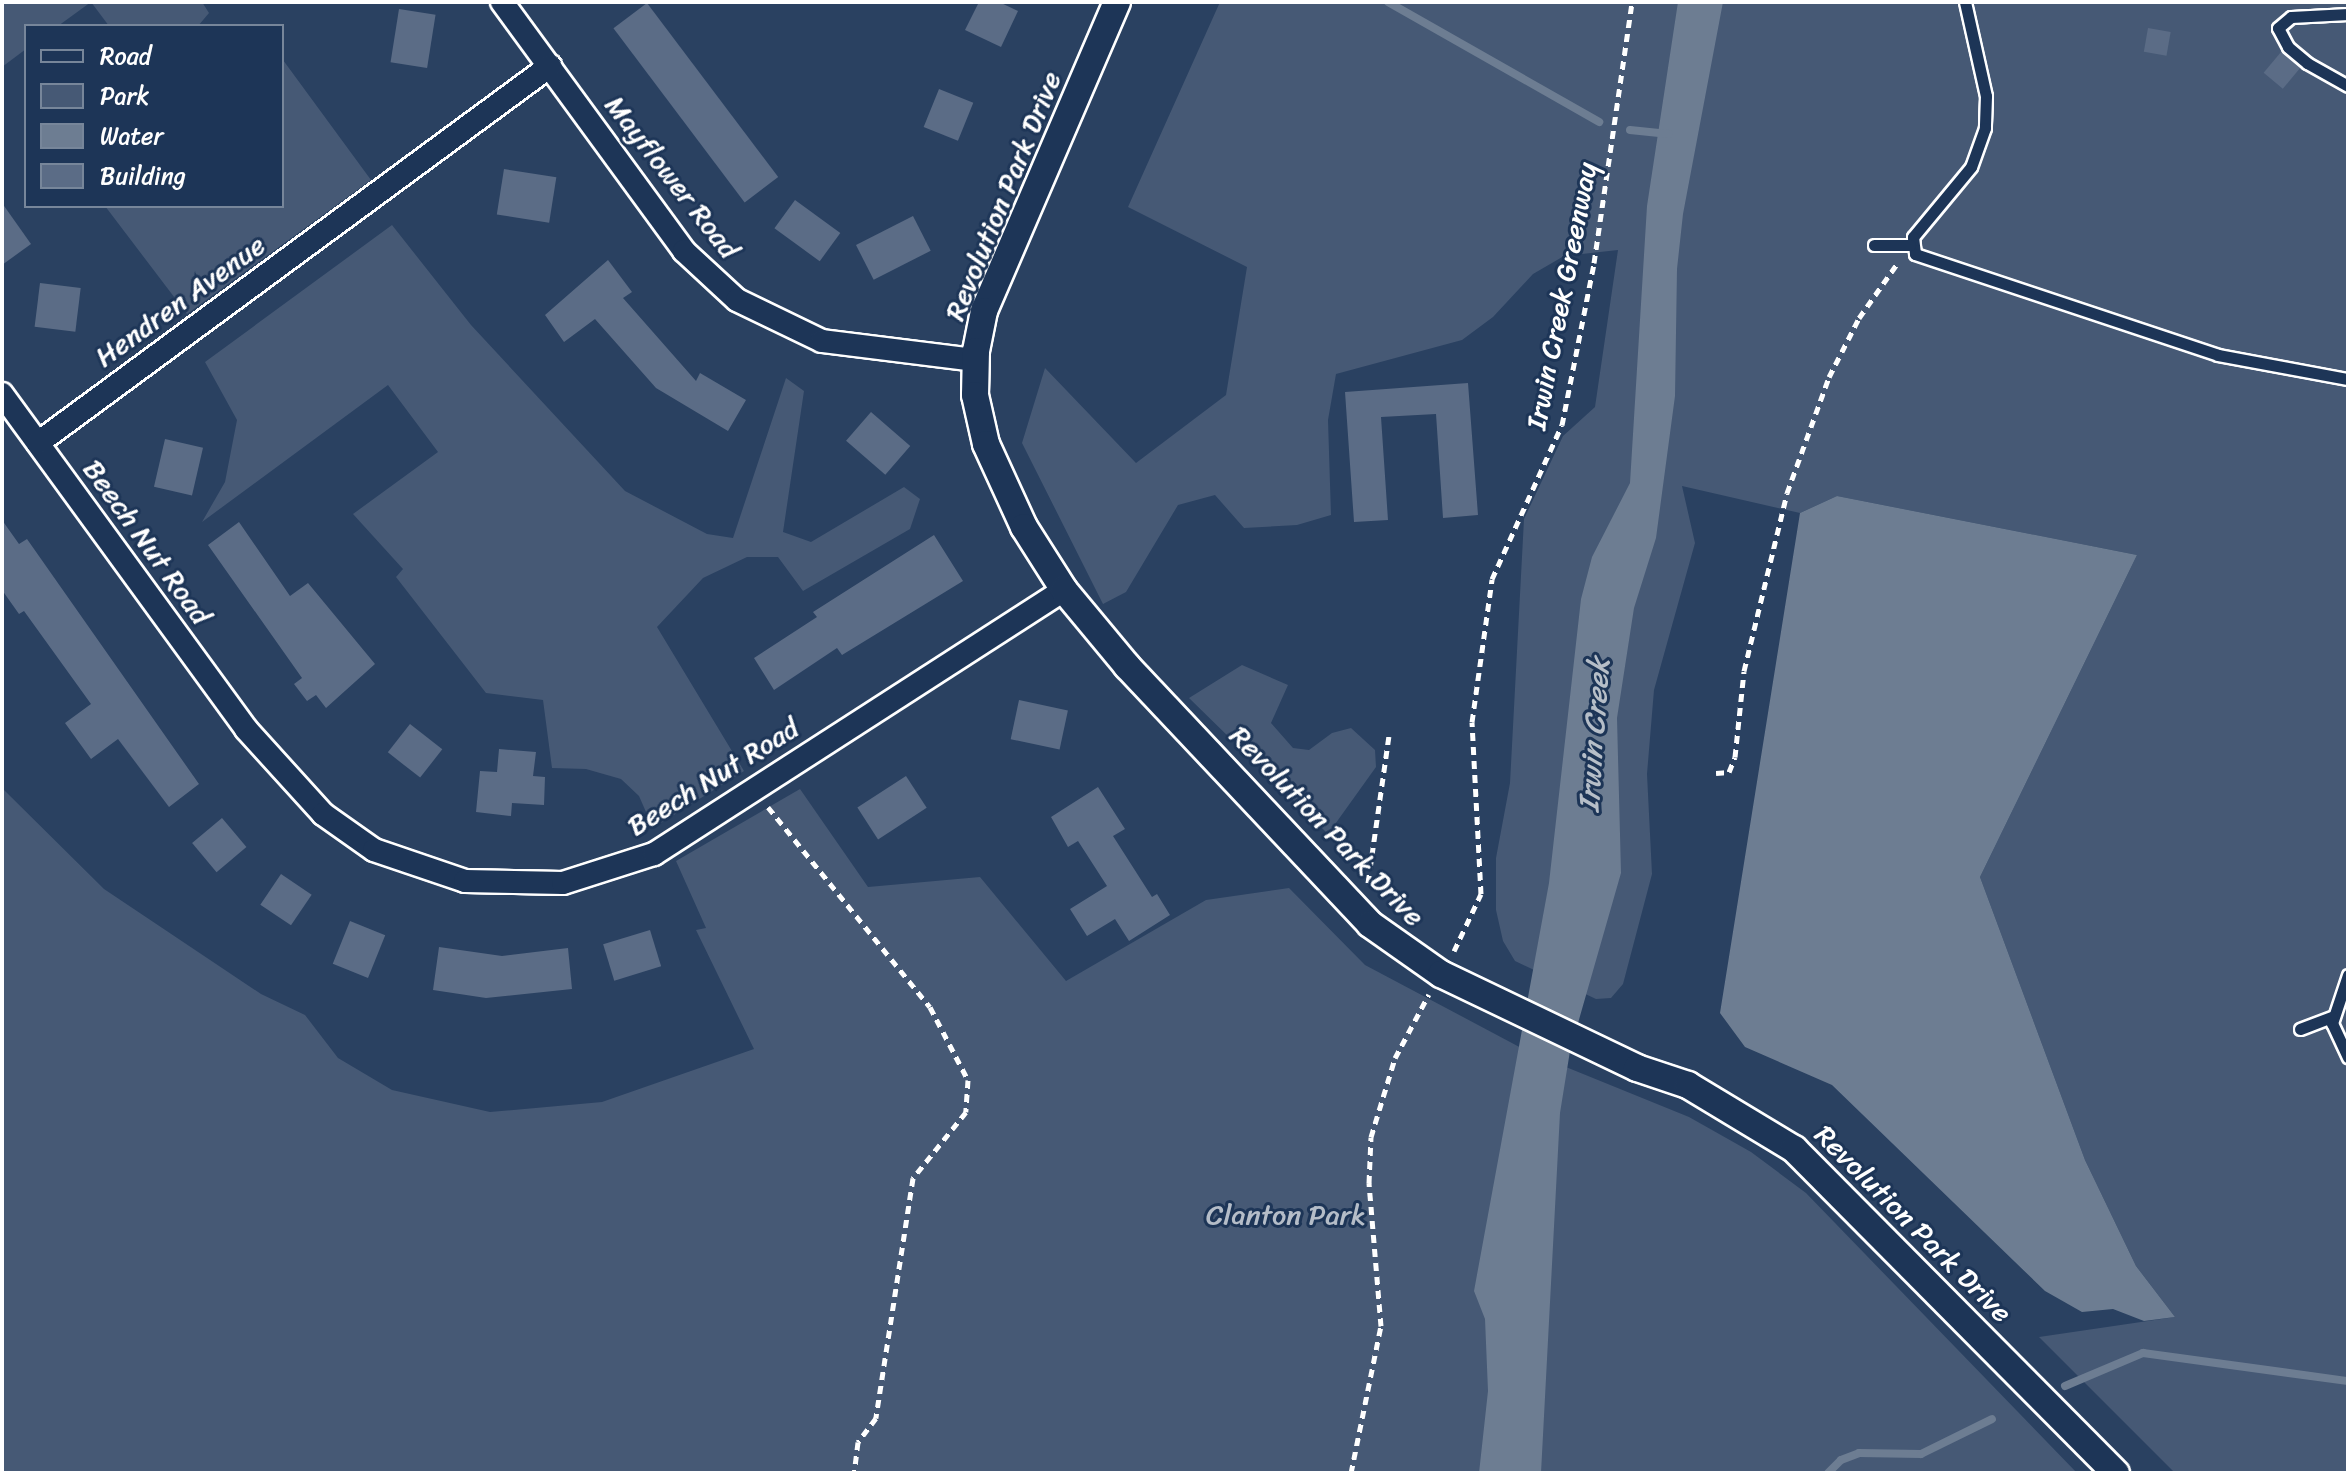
<!DOCTYPE html>
<html>
<head>
<meta charset="utf-8">
<style>
	body { margin:0 }
	#map { position:relative; width:2350px; height:1475px; overflow:hidden; background:#2a4161; font-family:Sriracha,sans-serif }
	div>[style] { position:absolute }
	.green>* { inset:0; background:#465975 }
	.water>* { inset:0; background:#6d7d92 }
	.stream>* { height:8px; margin:-4px; padding:0 4px; transform-origin:4px; border-radius:4px; background:#6d7d92 }
	.building>* { inset:0; background:#5b6c86; transform-origin:0 0 }
	.path>* { height:5px; margin-top:-2.5px; transform-origin:0; background:repeating-linear-gradient(90deg,#fff 0 8px,transparent 0 14px) }
	.roads { filter:drop-shadow(2px 0 #fff) drop-shadow(-2px 0 #fff) drop-shadow(0 2px #fff) drop-shadow(0 -2px #fff) }
	.service>* { height:11px; margin:-5.5px; padding:0 5.5px; transform-origin:5.5px; border-radius:5.5px; background:#1d3557 }
	.minor>* { height:22px; margin:-11px; padding:0 11px; transform-origin:11px; border-radius:11px; background:#1d3557 }
	.tertiary>* { height:26px; margin:-13px; padding:0 13px; transform-origin:13px; border-radius:13px; background:#1d3557 }
	span { translate:-50% -50%; white-space:nowrap; text-align:center; line-height:1.15; -webkit-text-stroke:6px #1d3557; paint-order:stroke }
	.street-label { font-size:28px; color:#fff }
	.park-label { font-size:28px; color:#b5bdc8 }
	.water-label { font-size:30px; color:#b6bec8; font-style:italic }
	.frame { position:absolute; inset:0; border:4px solid #fff; pointer-events:none }
	.legend { position:absolute; left:24px; top:24px; width:260px; height:184px; box-sizing:border-box; background:#1d3557; border:2px solid #77869a; margin:0; padding:10px 14px; list-style:none; font-size:24px; color:#fff }
	.legend li { display:flex; align-items:center; gap:16px; height:40px }
	.legend b { width:40px; border:2px solid #77869a }
</style>
</head>
<body>
<div id="map">
	<div class="green">
		<i style="clip-path:polygon(2px 2px,202px 2px,209px 13px,198px 26px,109px 26px,91px 2px,58px 26px,26px 26px,26px 49px,2px 67px)"></i>
		<i style="clip-path:polygon(1220px 2px,2348px 2px,2348px 1473px,2175px 1473px,2039px 1337px,2175px 1317px,2136px 1266px,2085px 1160px,1980px 877px,2137px 555px,1837px 496px,1800px 513px,1682px 486px,1695px 543px,1654px 690px,1647px 774px,1652px 874px,1623px 984px,1611px 998px,1596px 999px,1515px 961px,1503px 941px,1496px 910px,1496px 858px,1510px 783px,1524px 519px,1563px 436px,1595px 407px,1618px 250px,1564px 256px,1533px 274px,1493px 317px,1462px 340px,1336px 374px,1328px 420px,1331px 515px,1297px 525px,1244px 528px,1215px 495px,1178px 505px,1126px 592px,1103px 604px,1022px 443px,1045px 368px,1136px 463px,1226px 395px,1247px 267px,1128px 207px)"></i>
		<i style="clip-path:polygon(283px 60px,371px 180px,187px 314px,105px 206px,282px 206px)"></i>
		<i style="clip-path:polygon(392px 225px,471px 325px,625px 491px,707px 534px,733px 538px,786px 378px,804px 391px,783px 532px,811px 542px,904px 487px,920px 499px,910px 529px,803px 591px,778px 557px,747px 557px,703px 578px,657px 627px,744px 771px,653px 828px,639px 796px,621px 779px,586px 769px,552px 768px,543px 700px,486px 693px,396px 577px,403px 569px,353px 514px,438px 452px,388px 385px,202px 522px,225px 482px,237px 420px,205px 362px)"></i>
		<i style="clip-path:polygon(1242px 665px,1288px 685px,1271px 723px,1293px 748px,1309px 750px,1332px 733px,1351px 728px,1375px 750px,1376px 767px,1328px 834px,1189px 698px)"></i>
		<i style="clip-path:polygon(2px 788px,104px 889px,261px 994px,305px 1015px,338px 1058px,392px 1090px,490px 1112px,602px 1102px,754px 1049px,696px 930px,706px 928px,676px 861px,800px 789px,868px 887px,980px 877px,1066px 981px,1206px 900px,1289px 888px,1365px 965px,1529px 1052px,1689px 1117px,1751px 1152px,1806px 1193px,2077px 1473px,2px 1473px)"></i>
	</div>
	<div class="water">
		<i style="clip-path:polygon(1678px 2px,1723px 2px,1683px 214px,1677px 269px,1675px 396px,1656px 538px,1634px 608px,1617px 718px,1621px 873px,1570px 1051px,1560px 1113px,1541px 1473px,1479px 1473px,1488px 1391px,1485px 1319px,1474px 1291px,1549px 883px,1581px 599px,1592px 557px,1630px 483px,1647px 206px)"></i>
		<i style="clip-path:polygon(1837px 496px,2137px 555px,1980px 877px,2085px 1160px,2136px 1266px,2175px 1317px,2144px 1321px,2113px 1309px,2082px 1312px,2045px 1291px,1832px 1085px,1745px 1047px,1720px 1013px,1800px 513px)"></i>
	</div>
	<div class="stream">
		<i style="left:1388px;top:2px;width:243px;rotate:29.6deg"></i>
		<i style="left:1630px;top:130px;width:39px;rotate:6deg"></i>
		<i style="left:2065px;top:1386px;width:85px;rotate:-22.9deg"></i>
		<i style="left:2143px;top:1353px;width:207px;rotate:7.8deg"></i>
		<i style="left:1828px;top:1473px;width:18px;rotate:-45deg"></i>
		<i style="left:1841px;top:1460px;width:19px;rotate:-21deg"></i>
		<i style="left:1859px;top:1453px;width:62px;rotate:0.9deg"></i>
		<i style="left:1921px;top:1454px;width:79px;rotate:-26.2deg"></i>
	</div>
	<div class="building">
		<i style="clip-path:polygon(979px 2px,999px 2px,1018px 11px,1001px 47px,965px 30px)"></i>
		<i style="left:647px;top:3px;width:218px;height:42px;rotate:53deg"></i>
		<i style="left:399px;top:9px;width:37px;height:54px;rotate:9deg"></i>
		<i style="left:2148px;top:28px;width:23px;height:24px;rotate:10deg"></i>
		<i style="left:2281px;top:52px;width:25px;height:27px;rotate:40deg"></i>
		<i style="left:939px;top:89px;width:37px;height:41px;rotate:22deg"></i>
		<i style="left:504px;top:169px;width:53px;height:46px;rotate:9deg"></i>
		<i style="left:795px;top:200px;width:56px;height:35px;rotate:36deg"></i>
		<i style="clip-path:polygon(2px 203px,31px 244px,2px 265px)"></i>
		<i style="left:913px;top:216px;width:39px;height:64px;rotate:63deg"></i>
		<i style="clip-path:polygon(608px 260px,632px 292px,623px 298px,696px 381px,700px 373px,746px 400px,728px 431px,656px 388px,595px 319px,564px 342px,545px 315px)"></i>
		<i style="left:40px;top:283px;width:41px;height:44px;rotate:7deg"></i>
		<i style="clip-path:polygon(1468px 383px,1478px 515px,1443px 518px,1436px 414px,1381px 417px,1388px 520px,1354px 522px,1345px 392px)"></i>
		<i style="left:871px;top:412px;width:52px;height:38px;rotate:41deg"></i>
		<i style="left:165px;top:439px;width:39px;height:49px;rotate:13deg"></i>
		<i style="clip-path:polygon(2px 520px,19px 544px,27px 539px,199px 784px,169px 807px,118px 739px,91px 759px,65px 723px,91px 704px,24px 611px,19px 614px,2px 590px)"></i>
		<i style="clip-path:polygon(239px 522px,290px 596px,308px 583px,375px 664px,326px 708px,316px 695px,307px 701px,294px 684px,302px 678px,208px 545px)"></i>
		<i style="clip-path:polygon(934px 535px,963px 581px,842px 655px,837px 648px,774px 690px,754px 658px,817px 617px,813px 612px)"></i>
		<i style="left:1019px;top:700px;width:50px;height:40px;rotate:12deg"></i>
		<i style="left:410px;top:724px;width:41px;height:36px;rotate:38deg"></i>
		<i style="clip-path:polygon(499px 749px,536px 752px,533px 776px,545px 777px,544px 805px,512px 803px,511px 816px,476px 812px,480px 771px,497px 772px)"></i>
		<i style="left:906px;top:776px;width:38px;height:58px;rotate:57deg"></i>
		<i style="clip-path:polygon(1098px 787px,1125px 829px,1113px 836px,1152px 897px,1157px 894px,1170px 915px,1129px 941px,1115px 919px,1087px 936px,1070px 909px,1107px 886px,1078px 841px,1068px 847px,1051px 817px)"></i>
		<i style="left:222px;top:818px;width:38px;height:39px;rotate:50deg"></i>
		<i style="left:281px;top:874px;width:37px;height:37px;rotate:34deg"></i>
		<i style="left:350px;top:921px;width:38px;height:46px;rotate:22deg"></i>
		<i style="left:650px;top:930px;width:38px;height:49px;rotate:73deg"></i>
		<i style="clip-path:polygon(439px 947px,502px 956px,568px 948px,572px 989px,486px 998px,433px 990px)"></i>
	</div>
	<div class="path">
		<i style="left:1716px;top:773px;width:13px;rotate:-4deg"></i>
		<i style="left:1729px;top:772px;width:16px;rotate:-68deg"></i>
		<i style="left:1735px;top:757px;width:86px;rotate:-84deg"></i>
		<i style="left:1744px;top:671px;width:183px;rotate:-76.4deg"></i>
		<i style="left:1787px;top:493px;width:123px;rotate:-70.1deg"></i>
		<i style="left:1829px;top:377px;width:66px;rotate:-63deg"></i>
		<i style="left:1859px;top:318px;width:66px;rotate:-54.9deg"></i>
		<i style="left:768px;top:807px;width:257px;rotate:51deg"></i>
		<i style="left:930px;top:1007px;width:82px;rotate:62.5deg"></i>
		<i style="left:968px;top:1080px;width:32px;rotate:94deg"></i>
		<i style="left:966px;top:1112px;width:85px;rotate:128.8deg"></i>
		<i style="left:913px;top:1178px;width:243px;rotate:98.8deg"></i>
		<i style="left:876px;top:1418px;width:30px;rotate:127deg"></i>
		<i style="left:858px;top:1442px;width:31px;rotate:97deg"></i>
		<i style="left:1368px;top:883px;width:148px;rotate:-81.9deg"></i>
		<i style="left:1454px;top:951px;width:63px;rotate:-64.7deg"></i>
		<i style="left:1481px;top:894px;width:172px;rotate:-93deg"></i>
		<i style="left:1472px;top:722px;width:144px;rotate:-82deg"></i>
		<i style="left:1492px;top:579px;width:169px;rotate:-65.6deg"></i>
		<i style="left:1562px;top:425px;width:165px;rotate:-78.8deg"></i>
		<i style="left:1594px;top:263px;width:264px;rotate:-81.7deg"></i>
		<i style="left:1351px;top:1473px;width:150px;rotate:-78.5deg"></i>
		<i style="left:1381px;top:1326px;width:144px;rotate:-94.8deg"></i>
		<i style="left:1369px;top:1183px;width:46px;rotate:-87.5deg"></i>
		<i style="left:1371px;top:1137px;width:83px;rotate:-73.1deg"></i>
		<i style="left:1395px;top:1058px;width:72px;rotate:-62deg"></i>
	</div>
	<div class="roads">
		<div class="service">
			<i style="left:1965px;top:2px;width:96px;rotate:77.4deg"></i>
			<i style="left:1986px;top:96px;width:32px;rotate:92deg"></i>
			<i style="left:1985px;top:128px;width:41px;rotate:109.7deg"></i>
			<i style="left:1971px;top:167px;width:91px;rotate:129.6deg"></i>
			<i style="left:1913px;top:237px;width:17px;rotate:83deg"></i>
			<i style="left:1915px;top:254px;width:319px;rotate:18.4deg"></i>
			<i style="left:2218px;top:355px;width:132px;rotate:10.5deg"></i>
			<i style="left:2348px;top:14px;width:57px;rotate:177deg"></i>
			<i style="left:2291px;top:17px;width:17px;rotate:140deg"></i>
			<i style="left:2278px;top:28px;width:21px;rotate:62deg"></i>
			<i style="left:2288px;top:47px;width:25px;rotate:40deg"></i>
			<i style="left:2307px;top:63px;width:47px;rotate:29.3deg"></i>
			<i style="left:1874px;top:245px;width:36px"></i>
			<i style="left:2348px;top:975px;width:51px;rotate:108.4deg"></i>
			<i style="left:2332px;top:1023px;width:38px;rotate:65deg"></i>
			<i style="left:2300px;top:1029px;width:34px;rotate:-21deg"></i>
		</div>
		<div class="minor">
			<i style="left:502px;top:2px;width:308px;rotate:53.8deg"></i>
			<i style="left:684px;top:251px;width:72px;rotate:42.8deg"></i>
			<i style="left:737px;top:300px;width:94px;rotate:25.8deg"></i>
			<i style="left:822px;top:341px;width:154px;rotate:7.1deg"></i>
			<i style="left:2px;top:394px;width:414px;rotate:53.9deg"></i>
			<i style="left:246px;top:729px;width:115px;rotate:47.8deg"></i>
			<i style="left:323px;top:814px;width:62px;rotate:35.2deg"></i>
			<i style="left:374px;top:850px;width:96px;rotate:18.8deg"></i>
			<i style="left:465px;top:881px;width:98px;rotate:1.2deg"></i>
			<i style="left:563px;top:883px;width:96px;rotate:-17.7deg"></i>
			<i style="left:654px;top:854px;width:488px;rotate:-32.8deg"></i>
			<i style="left:38px;top:443px;width:636px;rotate:-36.37deg"></i>
		</div>
		<div class="tertiary">
			<i style="left:1117px;top:2px;width:336px;rotate:113.3deg"></i>
			<i style="left:984px;top:311px;width:41px;rotate:101.3deg"></i>
			<i style="left:976px;top:351px;width:44px;rotate:91.3deg"></i>
			<i style="left:975px;top:395px;width:50px;rotate:77.3deg"></i>
			<i style="left:986px;top:444px;width:91px;rotate:65.4deg"></i>
			<i style="left:1024px;top:527px;width:75px;rotate:57.6deg"></i>
			<i style="left:1064px;top:590px;width:99px;rotate:50.3deg"></i>
			<i style="left:1127px;top:666px;width:354px;rotate:46.7deg"></i>
			<i style="left:1370px;top:924px;width:87px;rotate:35.2deg"></i>
			<i style="left:1441px;top:974px;width:217px;rotate:25.6deg"></i>
			<i style="left:1637px;top:1068px;width:54px;rotate:18.4deg"></i>
			<i style="left:1688px;top:1085px;width:124px;rotate:31.1deg"></i>
			<i style="left:1794px;top:1149px;width:457px;rotate:45.2deg"></i>
		</div>
	</div>
	<div class="street-label">
		<span style="left:672px;top:177px;rotate:52deg">Mayflower Road</span>
		<span style="left:1003px;top:196px;rotate:-68deg">Revolution Park Drive</span>
		<span style="left:1562px;top:296px;rotate:-79deg">Irwin Creek Greenway</span>
		<span style="left:180px;top:301px;rotate:-36deg">Hendren Avenue</span>
		<span style="left:147px;top:542px;rotate:54deg">Beech Nut Road</span>
		<span style="left:713px;top:777px;rotate:-32deg">Beech Nut Road</span>
		<span style="left:1327px;top:826px;rotate:46deg">Revolution Park Drive</span>
		<span style="left:1913px;top:1224px;rotate:45deg">Revolution Park Drive</span>
	</div>
	<div class="park-label">
		<span style="left:1286px;top:1215px">Clanton Park</span>
	</div>
	<div class="water-label">
		<span style="left:1594px;top:735px;rotate:-86deg">Irwin Creek</span>
	</div>
	<div class="frame"></div>
	<ul class="legend">
	<li><b style="height:10px;background:#1d3557"></b>Road</li>
	<li><b style="height:22px;background:#465975"></b>Park</li>
	<li><b style="height:22px;background:#6d7d92"></b>Water</li>
	<li><b style="height:22px;background:#5b6c86"></b>Building</li>
	</ul>
</div>
</body>
</html>
